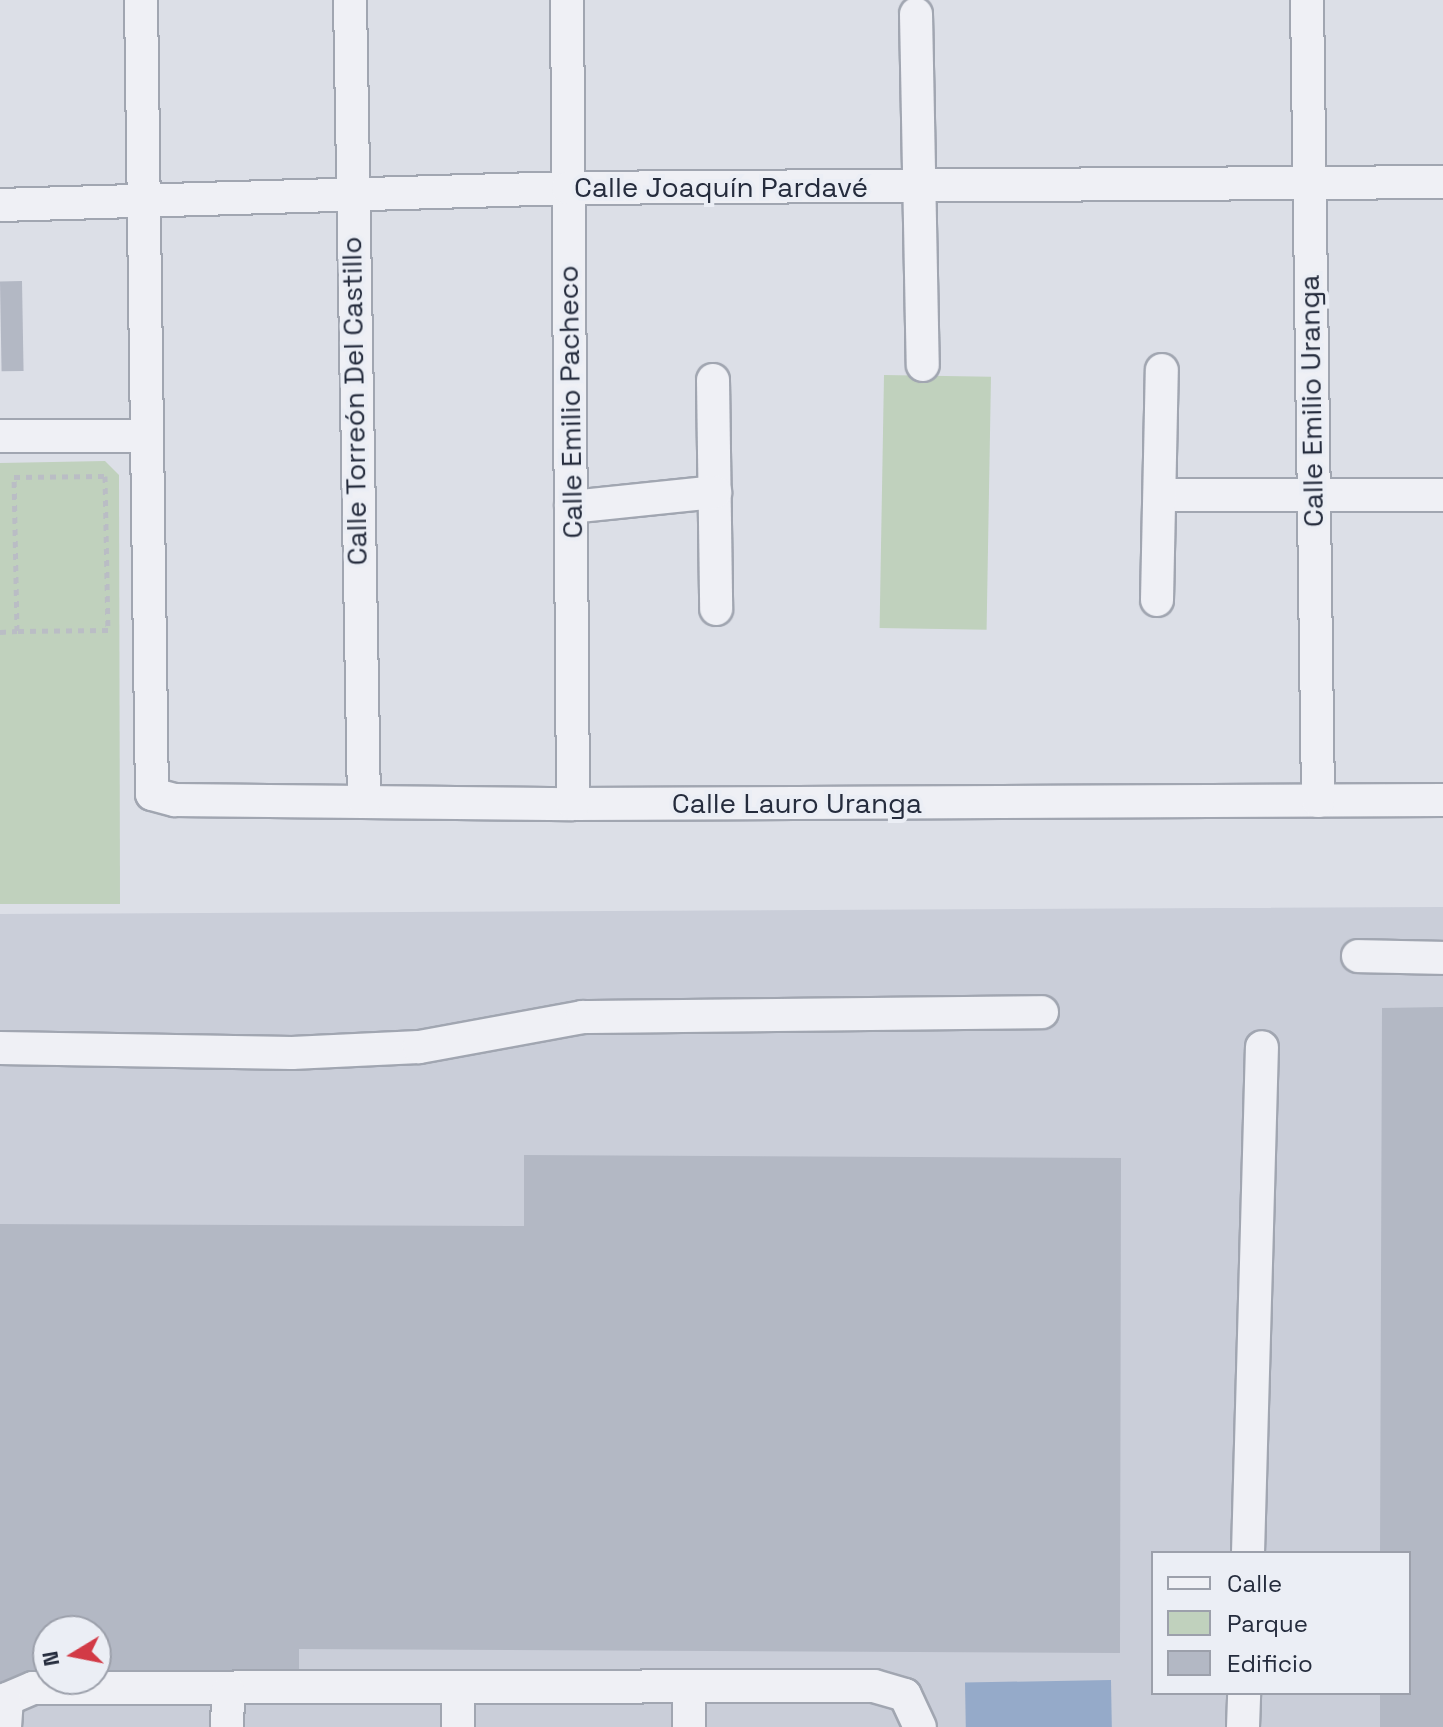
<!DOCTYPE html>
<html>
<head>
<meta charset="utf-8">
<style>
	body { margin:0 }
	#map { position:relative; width:1443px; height:1727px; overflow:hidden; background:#dcdfe7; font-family:"Space Grotesk",sans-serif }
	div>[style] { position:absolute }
	.built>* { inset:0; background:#caced9 }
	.green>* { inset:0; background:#c0d1bd; transform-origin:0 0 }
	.water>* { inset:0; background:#95aac9; transform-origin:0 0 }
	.building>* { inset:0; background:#b3b8c4; transform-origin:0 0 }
	.path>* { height:5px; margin-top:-2.5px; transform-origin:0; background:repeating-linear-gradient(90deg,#babdc5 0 6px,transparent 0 12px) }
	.roads { filter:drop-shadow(2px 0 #a1a6b1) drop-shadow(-2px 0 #a1a6b1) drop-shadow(0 2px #a1a6b1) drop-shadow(0 -2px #a1a6b1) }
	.minor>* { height:32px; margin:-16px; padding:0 16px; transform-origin:16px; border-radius:16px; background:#eff0f5 }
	span { translate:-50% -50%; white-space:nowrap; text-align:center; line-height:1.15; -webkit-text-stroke:8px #ebeef5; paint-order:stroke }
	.street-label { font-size:28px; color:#252c3d }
	.legend { position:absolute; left:1151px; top:1551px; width:260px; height:144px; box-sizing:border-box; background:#ebeef5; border:2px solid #9ca0ab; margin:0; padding:10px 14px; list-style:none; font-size:24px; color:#252c3d }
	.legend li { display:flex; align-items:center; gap:16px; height:40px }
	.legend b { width:40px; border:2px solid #9ca0ab }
	.north { position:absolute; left:32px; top:1615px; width:80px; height:80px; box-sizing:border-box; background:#ebeef5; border:2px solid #9ca0ab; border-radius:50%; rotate:260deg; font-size:22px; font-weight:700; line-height:32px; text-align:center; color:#252c3d }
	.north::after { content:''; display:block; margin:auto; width:28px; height:36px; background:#d23a46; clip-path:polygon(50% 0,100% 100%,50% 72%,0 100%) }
</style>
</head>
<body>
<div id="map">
	<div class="built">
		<i style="clip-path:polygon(evenodd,1443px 907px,1443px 1727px,0 1727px,0 914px,1443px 907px,1153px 1553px,1409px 1553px,1409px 1693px,1153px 1693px,1153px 1553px,1443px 907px,48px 1631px,96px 1631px,96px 1679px,48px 1679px,48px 1631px)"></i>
	</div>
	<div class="green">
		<i style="left:884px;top:375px;width:107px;height:253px;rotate:1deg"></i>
		<i style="clip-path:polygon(105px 461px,119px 475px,120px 904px,0 904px,0 463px)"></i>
	</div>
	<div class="water">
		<i style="left:1111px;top:1680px;width:47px;height:146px;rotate:89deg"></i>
	</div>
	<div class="building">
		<i style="left:22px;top:281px;width:90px;height:22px;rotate:89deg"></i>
		<i style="clip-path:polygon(1443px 1007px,1443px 1727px,1380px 1727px,1380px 1693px,1409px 1693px,1409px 1553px,1380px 1553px,1382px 1008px)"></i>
		<i style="clip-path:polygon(evenodd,524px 1155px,1121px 1158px,1120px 1653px,299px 1649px,299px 1684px,0 1683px,0 1224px,524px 1226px,524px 1155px,48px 1631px,96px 1631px,96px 1679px,48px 1679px,48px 1631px)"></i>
	</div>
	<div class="path">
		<i style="left:105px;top:476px;width:154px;rotate:88.9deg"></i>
		<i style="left:108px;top:630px;width:91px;rotate:179.4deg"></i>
		<i style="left:17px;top:631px;width:154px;rotate:-91.1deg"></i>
		<i style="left:14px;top:477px;width:91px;rotate:-0.6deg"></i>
		<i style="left:0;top:632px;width:17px;rotate:-3deg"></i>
	</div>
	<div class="roads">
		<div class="minor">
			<i style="left:141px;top:0;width:794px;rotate:89.21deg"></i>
			<i style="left:152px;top:794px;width:24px;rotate:15deg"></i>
			<i style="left:175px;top:800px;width:398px;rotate:0.6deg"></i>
			<i style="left:573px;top:804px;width:870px;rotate:-0.26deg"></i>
			<i style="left:350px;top:0;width:802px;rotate:89deg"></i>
			<i style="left:567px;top:0;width:804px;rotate:89.57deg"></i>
			<i style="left:1307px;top:0;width:801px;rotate:89.21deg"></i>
			<i style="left:916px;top:14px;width:351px;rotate:88.9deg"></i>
			<i style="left:0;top:205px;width:568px;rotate:-1.71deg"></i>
			<i style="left:568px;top:188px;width:875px;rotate:-0.39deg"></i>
			<i style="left:713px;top:380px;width:229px;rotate:89.2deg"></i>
			<i style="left:0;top:436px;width:144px"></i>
			<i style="left:1163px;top:495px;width:280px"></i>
			<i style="left:571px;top:507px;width:145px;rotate:-5.9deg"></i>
			<i style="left:1157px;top:600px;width:230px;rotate:-88.8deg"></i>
			<i style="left:1358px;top:956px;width:85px;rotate:1.3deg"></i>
			<i style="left:0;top:1048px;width:292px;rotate:1deg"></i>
			<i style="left:292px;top:1053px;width:127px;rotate:-2.7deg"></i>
			<i style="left:419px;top:1047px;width:166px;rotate:-10.4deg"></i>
			<i style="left:582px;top:1017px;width:460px;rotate:-0.6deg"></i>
			<i style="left:1248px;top:1553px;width:506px;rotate:-88.42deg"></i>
			<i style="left:458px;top:1690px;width:37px;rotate:90deg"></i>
			<i style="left:5px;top:1727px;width:28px;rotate:-86deg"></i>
			<i style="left:7px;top:1699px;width:28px;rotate:-23deg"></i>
			<i style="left:33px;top:1688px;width:841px;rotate:-0.14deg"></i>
			<i style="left:874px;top:1686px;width:32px;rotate:16deg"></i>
			<i style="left:905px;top:1695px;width:35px;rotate:65deg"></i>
			<i style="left:227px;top:1727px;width:36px;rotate:-88deg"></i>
			<i style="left:689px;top:1727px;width:37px;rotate:-90deg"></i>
			<i style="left:1243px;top:1727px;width:34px;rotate:-88deg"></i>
		</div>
	</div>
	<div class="street-label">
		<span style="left:721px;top:187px">Calle Joaquín Pardavé</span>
		<span style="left:354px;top:401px;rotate:-91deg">Calle Torreón Del Castillo</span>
		<span style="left:1311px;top:401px;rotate:-91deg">Calle Emilio Uranga</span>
		<span style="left:570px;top:402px;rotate:-91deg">Calle Emilio Pacheco</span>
		<span style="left:797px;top:803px">Calle Lauro Uranga</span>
	</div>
	<ul class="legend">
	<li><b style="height:10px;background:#eff0f5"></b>Calle</li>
	<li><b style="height:22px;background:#c0d1bd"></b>Parque</li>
	<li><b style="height:22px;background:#b3b8c4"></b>Edificio</li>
	</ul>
	<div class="north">N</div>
</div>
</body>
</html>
